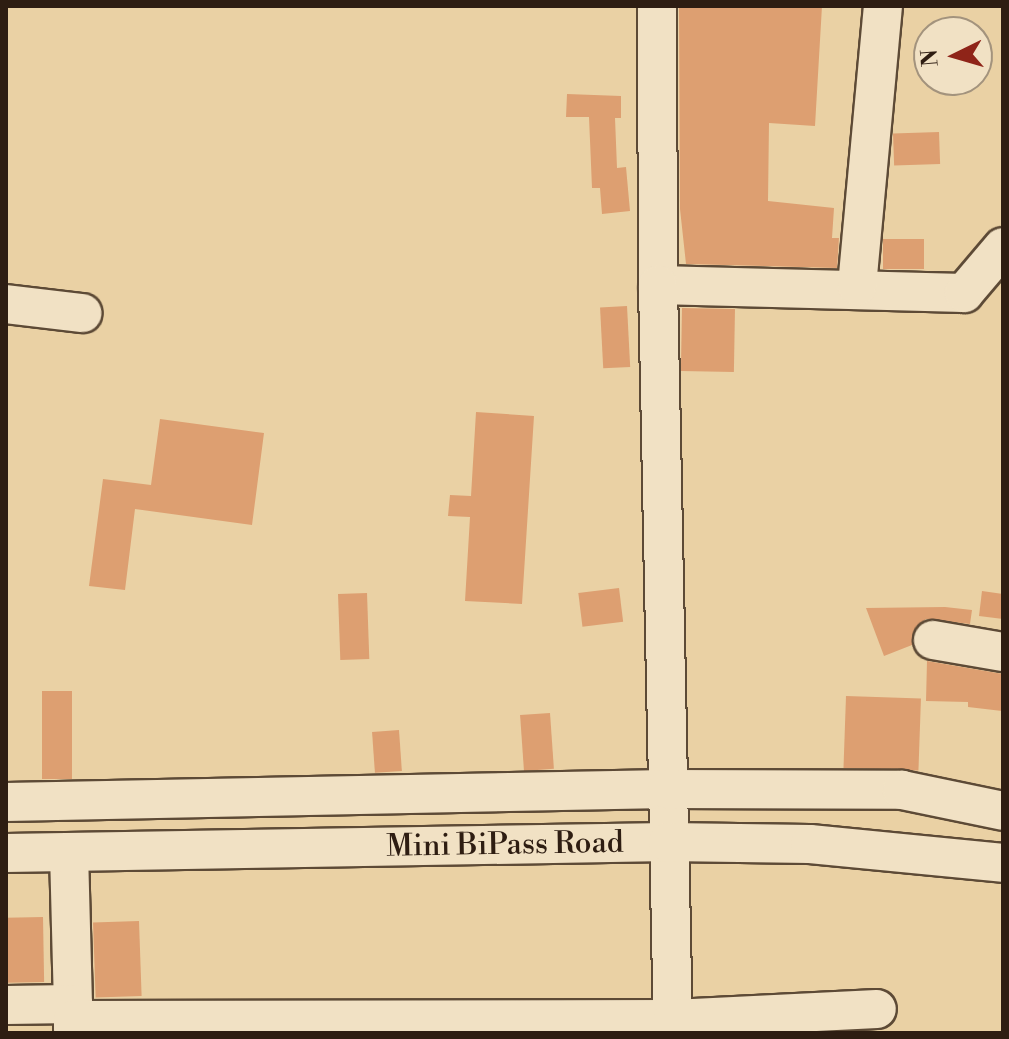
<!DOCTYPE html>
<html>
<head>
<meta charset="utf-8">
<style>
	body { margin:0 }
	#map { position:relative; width:1009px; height:1039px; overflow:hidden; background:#ead1a4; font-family:"Libre Bodoni",serif }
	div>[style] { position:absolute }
	.building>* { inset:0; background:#dd9f71; transform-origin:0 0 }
	.roads { filter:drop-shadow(2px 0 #5d4a36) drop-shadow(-2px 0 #5d4a36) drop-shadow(0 2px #5d4a36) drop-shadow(0 -2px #5d4a36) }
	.minor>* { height:38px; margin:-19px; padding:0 19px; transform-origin:19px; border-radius:19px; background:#f1e1c4 }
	span { translate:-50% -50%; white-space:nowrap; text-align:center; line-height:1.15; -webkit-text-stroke:6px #f1e1c4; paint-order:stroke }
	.street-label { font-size:30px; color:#2e1d12 }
	.frame { position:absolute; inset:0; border:8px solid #2e1d12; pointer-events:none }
	.north { position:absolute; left:913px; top:16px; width:80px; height:80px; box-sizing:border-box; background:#f1e1c4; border:2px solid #a3937d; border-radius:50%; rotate:265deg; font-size:22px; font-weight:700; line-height:32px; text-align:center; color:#2e1d12 }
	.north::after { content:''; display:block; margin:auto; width:28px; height:36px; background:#8f2418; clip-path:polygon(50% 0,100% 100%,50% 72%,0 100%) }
</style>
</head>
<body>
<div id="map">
	<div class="building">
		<i style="clip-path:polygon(679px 6px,822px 6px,815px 126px,769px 123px,768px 201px,834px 208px,832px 238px,839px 238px,837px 268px,686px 264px,680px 209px)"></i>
		<i style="clip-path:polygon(567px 94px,621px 96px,621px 118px,615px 118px,617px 168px,626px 167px,630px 211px,602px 214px,600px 188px,592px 188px,589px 117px,566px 117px)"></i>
		<i style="left:939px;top:132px;width:32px;height:46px;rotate:88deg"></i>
		<i style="left:883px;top:239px;width:41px;height:30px"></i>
		<i style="left:627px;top:306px;width:61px;height:27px;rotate:87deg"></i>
		<i style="left:682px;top:308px;width:53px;height:63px;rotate:1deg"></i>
		<i style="clip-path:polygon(476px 412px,534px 416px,522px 604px,465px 601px,470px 517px,448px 516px,450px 495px,471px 496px)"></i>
		<i style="clip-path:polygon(160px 419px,264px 433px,252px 525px,135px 509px,125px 590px,89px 586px,103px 479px,151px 485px)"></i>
		<i style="left:619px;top:588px;width:34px;height:41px;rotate:83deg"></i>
		<i style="clip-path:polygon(982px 591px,1003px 594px,1003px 619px,979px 616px)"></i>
		<i style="left:367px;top:593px;width:66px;height:29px;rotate:88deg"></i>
		<i style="clip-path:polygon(945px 607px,972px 610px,970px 624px,926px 619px,916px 627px,912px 645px,884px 656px,866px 608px)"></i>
		<i style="clip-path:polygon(927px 661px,1003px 674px,1002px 711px,968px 707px,968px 702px,926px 701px)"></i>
		<i style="left:42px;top:691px;width:30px;height:88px"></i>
		<i style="left:846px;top:696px;width:75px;height:72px;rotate:2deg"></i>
		<i style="left:550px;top:713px;width:56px;height:30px;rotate:86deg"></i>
		<i style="left:399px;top:730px;width:41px;height:27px;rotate:86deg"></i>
		<i style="left:43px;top:917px;width:65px;height:37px;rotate:89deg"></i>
		<i style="left:139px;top:921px;width:75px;height:46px;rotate:88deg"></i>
	</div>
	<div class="roads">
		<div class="minor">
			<i style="left:657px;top:6px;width:279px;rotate:89.8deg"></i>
			<i style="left:658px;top:285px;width:306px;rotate:1.5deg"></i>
			<i style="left:964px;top:293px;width:60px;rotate:-49.7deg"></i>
			<i style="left:658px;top:285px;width:748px;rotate:88.85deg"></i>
			<i style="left:857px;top:286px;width:281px;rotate:-84.7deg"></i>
			<i style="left:6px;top:304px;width:77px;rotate:6.8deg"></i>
			<i style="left:933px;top:640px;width:71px;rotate:9.7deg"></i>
			<i style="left:6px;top:802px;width:661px;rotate:-1.13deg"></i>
			<i style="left:667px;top:789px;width:235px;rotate:0.2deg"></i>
			<i style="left:902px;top:790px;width:103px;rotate:11.7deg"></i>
			<i style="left:69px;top:852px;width:152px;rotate:88.5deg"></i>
			<i style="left:6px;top:853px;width:662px;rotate:-0.95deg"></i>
			<i style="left:668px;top:842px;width:142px;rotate:0.8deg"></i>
			<i style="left:810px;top:844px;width:194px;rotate:5.6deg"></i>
			<i style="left:6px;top:1005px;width:67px;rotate:-0.9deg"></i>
			<i style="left:73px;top:1004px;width:26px;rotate:90deg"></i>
			<i style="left:73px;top:1020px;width:600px;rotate:-0.1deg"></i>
			<i style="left:673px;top:1019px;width:204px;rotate:-2.8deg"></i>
		</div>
	</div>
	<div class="street-label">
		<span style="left:505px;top:845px;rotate:-1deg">Mini BiPass Road</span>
	</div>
	<div class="frame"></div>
	<div class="north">N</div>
</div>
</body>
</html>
